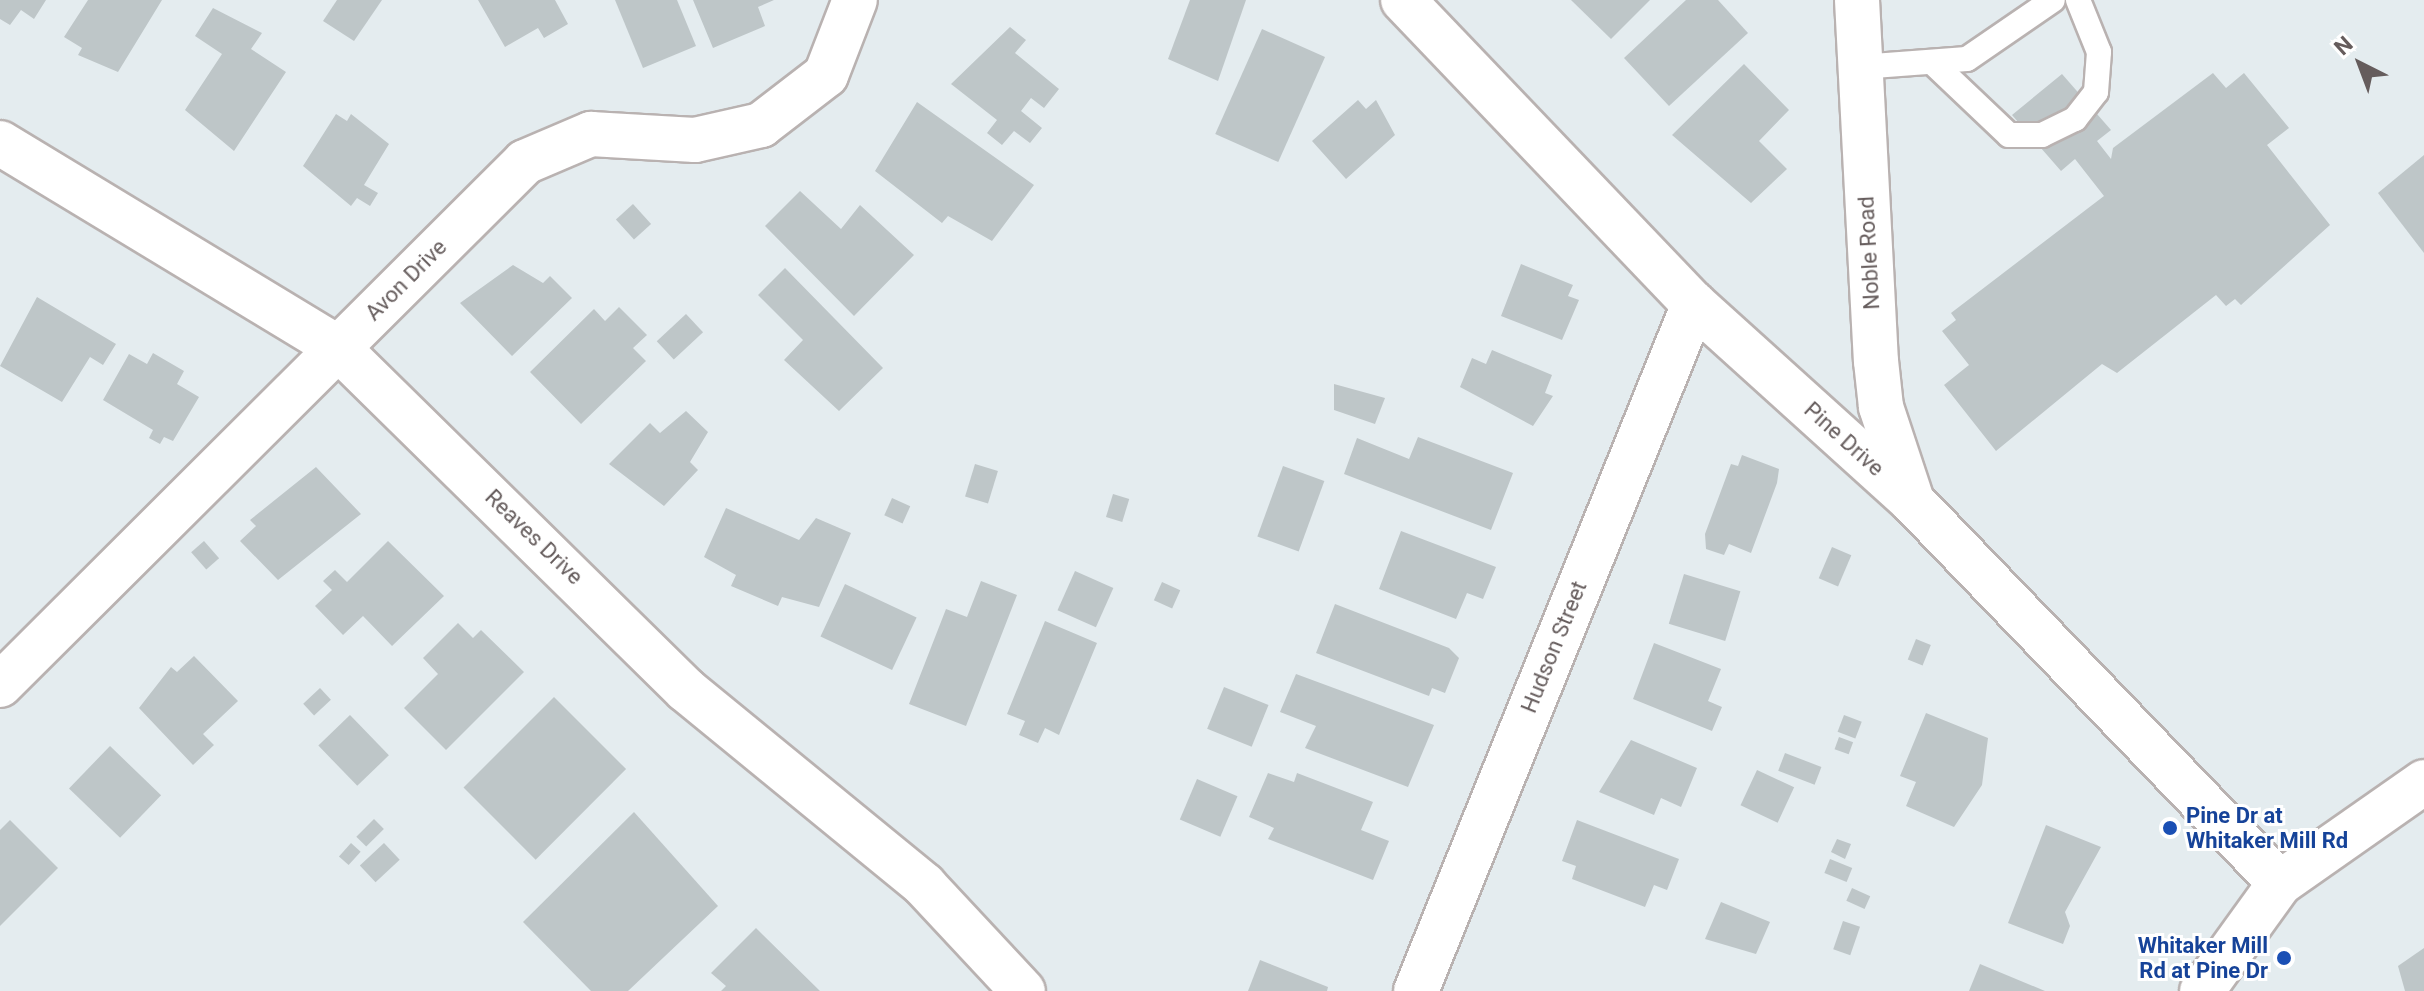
<!DOCTYPE html>
<html>
<head>
<meta charset="utf-8">
<style>
	body { margin:0 }
	#map { position:relative; width:2424px; height:991px; overflow:hidden; background:#e4ecef; font-family:Roboto,sans-serif }
	div>[style] { position:absolute }
	.building>* { inset:0; background:#bec6c8; transform-origin:0 0 }
	.roads { filter:drop-shadow(2px 0 #b9b2b1) drop-shadow(-2px 0 #b9b2b1) drop-shadow(0 2px #b9b2b1) drop-shadow(0 -2px #b9b2b1) }
	.lane>* { height:24px; margin:-12px; padding:0 12px; transform-origin:12px; border-radius:12px; background:#fff }
	.street>* { height:44px; margin:-22px; padding:0 22px; transform-origin:22px; border-radius:22px; background:#fff }
	.secondary>* { height:44px; margin:-22px; padding:0 22px; transform-origin:22px; border-radius:22px; background:#fff }
	.dots>* { width:22px; height:22px; translate:-50% -50%; box-sizing:border-box; border:4px solid #fff; border-radius:50% }
	span { translate:-50% -50%; white-space:nowrap; text-align:center; line-height:1.15; -webkit-text-stroke:6px #fff; paint-order:stroke }
	.street-label { font-size:22px; color:#655c5c }
	.transit-label { font-size:22px; color:#164399; font-weight:700 }
	.left { translate:0 -50%; text-align:left }
	.right { translate:-100% -50%; text-align:right }
	.north { position:absolute; left:2320px; top:24px; width:80px; height:80px; -webkit-text-stroke:6px #fff; paint-order:stroke; rotate:318deg; font-size:22px; font-weight:700; line-height:32px; text-align:center; color:#655c5c }
	.north::after { content:''; display:block; margin:auto; width:28px; height:36px; background:#655c5c; clip-path:polygon(50% 0,100% 100%,50% 72%,0 100%) }
</style>
</head>
<body>
<div id="map">
	<div class="building">
		<i style="clip-path:polygon(0 0,46px 0,34px 19px,21px 10px,10px 25px,0 19px)"></i>
		<i style="clip-path:polygon(88px 0,162px 0,118px 72px,78px 55px,82px 48px,64px 37px)"></i>
		<i style="clip-path:polygon(337px 0,382px 0,354px 41px,323px 21px)"></i>
		<i style="clip-path:polygon(478px 0,555px 0,568px 24px,544px 38px,538px 28px,505px 47px)"></i>
		<i style="clip-path:polygon(615px 0,677px 0,696px 46px,643px 68px)"></i>
		<i style="clip-path:polygon(693px 0,774px 0,758px 7px,765px 26px,713px 48px)"></i>
		<i style="clip-path:polygon(1190px 0,1246px 0,1218px 81px,1168px 59px)"></i>
		<i style="clip-path:polygon(1571px 0,1650px 0,1611px 39px)"></i>
		<i style="clip-path:polygon(1686px 0,1718px 0,1748px 33px,1669px 106px,1624px 58px)"></i>
		<i style="clip-path:polygon(213px 8px,262px 33px,251px 49px,286px 72px,234px 151px,185px 110px,222px 54px,195px 36px)"></i>
		<i style="clip-path:polygon(1010px 27px,1026px 40px,1015px 53px,1059px 89px,1044px 108px,1031px 98px,1021px 111px,1042px 128px,1030px 143px,1014px 131px,1002px 145px,987px 133px,997px 120px,951px 84px)"></i>
		<i style="left:1262px;top:29px;width:69px;height:115px;rotate:24deg"></i>
		<i style="clip-path:polygon(1744px 64px,1789px 110px,1759px 141px,1787px 169px,1751px 203px,1672px 135px)"></i>
		<i style="clip-path:polygon(2213px 73px,2226px 88px,2244px 73px,2289px 128px,2267px 145px,2330px 225px,2241px 305px,2235px 299px,2226px 306px,2216px 295px,2117px 373px,2102px 364px,1996px 451px,1944px 385px,1969px 365px,1942px 331px,1956px 320px,1951px 313px,2104px 196px,2075px 159px,2061px 171px,2012px 115px,2062px 74px,2111px 130px,2097px 141px,2111px 159px,2113px 148px)"></i>
		<i style="clip-path:polygon(1358px 100px,1366px 109px,1376px 100px,1395px 135px,1346px 179px,1312px 141px)"></i>
		<i style="clip-path:polygon(917px 102px,1034px 185px,992px 241px,948px 216px,942px 223px,875px 171px)"></i>
		<i style="clip-path:polygon(336px 114px,347px 121px,351px 114px,389px 144px,364px 185px,378px 193px,370px 206px,357px 198px,351px 206px,303px 166px)"></i>
		<i style="clip-path:polygon(2424px 155px,2424px 253px,2378px 193px)"></i>
		<i style="clip-path:polygon(800px 191px,841px 229px,860px 205px,914px 255px,854px 316px,765px 226px)"></i>
		<i style="left:633px;top:204px;width:27px;height:23px;rotate:48deg"></i>
		<i style="clip-path:polygon(1521px 264px,1573px 285px,1568px 296px,1579px 300px,1562px 340px,1501px 316px)"></i>
		<i style="clip-path:polygon(513px 265px,543px 283px,550px 276px,572px 298px,512px 356px,460px 303px)"></i>
		<i style="clip-path:polygon(785px 268px,883px 368px,839px 411px,784px 360px,803px 340px,758px 295px)"></i>
		<i style="clip-path:polygon(37px 297px,116px 344px,103px 365px,90px 357px,62px 402px,0 366px)"></i>
		<i style="clip-path:polygon(619px 307px,647px 335px,633px 348px,646px 361px,581px 424px,530px 372px,594px 309px,605px 321px)"></i>
		<i style="left:686px;top:314px;width:25px;height:40px;rotate:47deg"></i>
		<i style="clip-path:polygon(1492px 350px,1552px 375px,1545px 393px,1553px 396px,1533px 426px,1460px 387px,1472px 358px,1486px 364px)"></i>
		<i style="clip-path:polygon(153px 353px,184px 371px,177px 384px,199px 397px,173px 441px,164px 437px,160px 444px,149px 438px,153px 430px,103px 400px,129px 354px,147px 364px)"></i>
		<i style="clip-path:polygon(1334px 384px,1385px 398px,1375px 424px,1334px 410px)"></i>
		<i style="clip-path:polygon(686px 411px,708px 432px,690px 462px,698px 470px,664px 506px,609px 464px,650px 423px,660px 433px)"></i>
		<i style="clip-path:polygon(1418px 437px,1513px 473px,1491px 530px,1344px 474px,1357px 438px,1409px 459px)"></i>
		<i style="clip-path:polygon(1742px 455px,1779px 469px,1777px 483px,1751px 553px,1729px 544px,1724px 555px,1706px 549px,1705px 534px,1731px 464px,1738px 466px)"></i>
		<i style="left:975px;top:464px;width:24px;height:34px;rotate:17deg"></i>
		<i style="left:1283px;top:466px;width:44px;height:75px;rotate:20deg"></i>
		<i style="clip-path:polygon(316px 467px,361px 514px,278px 580px,240px 541px,256px 526px,250px 520px)"></i>
		<i style="left:1113px;top:494px;width:17px;height:24px;rotate:17deg"></i>
		<i style="left:892px;top:498px;width:20px;height:19px;rotate:24deg"></i>
		<i style="clip-path:polygon(726px 508px,799px 540px,816px 518px,851px 533px,819px 607px,782px 597px,778px 606px,731px 586px,736px 575px,704px 557px)"></i>
		<i style="clip-path:polygon(1401px 531px,1496px 567px,1483px 599px,1467px 593px,1456px 619px,1379px 589px)"></i>
		<i style="left:204px;top:541px;width:23px;height:17px;rotate:49deg"></i>
		<i style="clip-path:polygon(388px 541px,444px 596px,392px 646px,363px 616px,343px 635px,315px 606px,332px 590px,323px 581px,335px 570px,347px 582px)"></i>
		<i style="left:1832px;top:547px;width:21px;height:34px;rotate:23deg"></i>
		<i style="left:1075px;top:571px;width:42px;height:43px;rotate:24deg"></i>
		<i style="left:1684px;top:574px;width:59px;height:52px;rotate:17deg"></i>
		<i style="clip-path:polygon(981px 581px,1017px 595px,966px 726px,909px 704px,946px 609px,967px 617px)"></i>
		<i style="left:1162px;top:582px;width:20px;height:20px;rotate:24deg"></i>
		<i style="left:845px;top:584px;width:79px;height:58px;rotate:25deg"></i>
		<i style="clip-path:polygon(1335px 604px,1449px 648px,1459px 658px,1445px 693px,1432px 688px,1429px 696px,1316px 653px)"></i>
		<i style="clip-path:polygon(1045px 621px,1097px 643px,1059px 735px,1045px 728px,1038px 743px,1019px 735px,1025px 721px,1007px 714px)"></i>
		<i style="clip-path:polygon(458px 623px,473px 638px,481px 630px,524px 672px,446px 750px,404px 708px,438px 674px,423px 658px)"></i>
		<i style="left:1916px;top:639px;width:16px;height:22px;rotate:22deg"></i>
		<i style="clip-path:polygon(1654px 643px,1721px 669px,1708px 701px,1722px 707px,1712px 731px,1633px 699px)"></i>
		<i style="clip-path:polygon(194px 656px,238px 701px,203px 734px,214px 745px,193px 765px,139px 708px,171px 667px,177px 672px)"></i>
		<i style="clip-path:polygon(1296px 674px,1434px 725px,1408px 787px,1305px 748px,1316px 726px,1280px 712px)"></i>
		<i style="left:1224px;top:687px;width:48px;height:45px;rotate:22deg"></i>
		<i style="left:320px;top:688px;width:16px;height:23px;rotate:47deg"></i>
		<i style="left:554px;top:697px;width:102px;height:128px;rotate:45deg"></i>
		<i style="clip-path:polygon(1926px 713px,1988px 738px,1982px 785px,1954px 827px,1906px 806px,1916px 782px,1900px 776px)"></i>
		<i style="left:350px;top:715px;width:56px;height:44px;rotate:46deg"></i>
		<i style="left:1844px;top:715px;width:19px;height:18px;rotate:21deg"></i>
		<i style="left:1839px;top:737px;width:15px;height:13px;rotate:20deg"></i>
		<i style="clip-path:polygon(1631px 740px,1697px 768px,1681px 807px,1661px 798px,1654px 815px,1599px 792px)"></i>
		<i style="left:110px;top:746px;width:71px;height:59px;rotate:44deg"></i>
		<i style="left:1785px;top:753px;width:39px;height:19px;rotate:21deg"></i>
		<i style="left:1757px;top:770px;width:41px;height:39px;rotate:25deg"></i>
		<i style="clip-path:polygon(1268px 773px,1294px 782px,1297px 773px,1373px 802px,1361px 830px,1389px 841px,1373px 880px,1268px 839px,1274px 828px,1249px 817px)"></i>
		<i style="left:1197px;top:779px;width:44px;height:44px;rotate:23deg"></i>
		<i style="clip-path:polygon(634px 812px,718px 906px,628px 991px,591px 991px,523px 922px)"></i>
		<i style="left:374px;top:819px;width:14px;height:25px;rotate:45deg"></i>
		<i style="clip-path:polygon(10px 820px,58px 868px,0 926px,0 830px)"></i>
		<i style="clip-path:polygon(1577px 820px,1679px 859px,1667px 890px,1654px 885px,1645px 907px,1572px 879px,1576px 866px,1562px 861px)"></i>
		<i style="clip-path:polygon(2046px 825px,2101px 847px,2065px 912px,2070px 926px,2063px 944px,2008px 923px)"></i>
		<i style="clip-path:polygon(1837px 839px,1851px 844px,1845px 859px,1831px 852px)"></i>
		<i style="left:351px;top:843px;width:13px;height:18px;rotate:42deg"></i>
		<i style="left:384px;top:843px;width:23px;height:33px;rotate:47deg"></i>
		<i style="left:1830px;top:859px;width:24px;height:15px;rotate:22deg"></i>
		<i style="left:1852px;top:888px;width:20px;height:14px;rotate:24deg"></i>
		<i style="clip-path:polygon(1721px 902px,1770px 922px,1756px 954px,1705px 939px)"></i>
		<i style="left:1843px;top:921px;width:18px;height:30px;rotate:19deg"></i>
		<i style="clip-path:polygon(756px 928px,820px 991px,721px 991px,726px 986px,711px 973px)"></i>
		<i style="clip-path:polygon(2424px 948px,2424px 991px,2405px 991px,2398px 966px)"></i>
		<i style="clip-path:polygon(1260px 960px,1328px 987px,1327px 991px,1248px 991px)"></i>
		<i style="clip-path:polygon(1980px 964px,2045px 991px,1969px 991px)"></i>
	</div>
	<div class="roads">
		<div class="lane">
			<i style="left:1932px;top:62px;width:106px;rotate:43.5deg"></i>
			<i style="left:2009px;top:135px;width:33px"></i>
			<i style="left:2042px;top:135px;width:37px;rotate:-26deg"></i>
			<i style="left:2075px;top:119px;width:34px;rotate:-52deg"></i>
			<i style="left:2096px;top:92px;width:40px;rotate:-85.7deg"></i>
			<i style="left:2099px;top:52px;width:56px;rotate:-112deg"></i>
			<i style="left:1860px;top:67px;width:107px;rotate:-4.3deg"></i>
			<i style="left:1967px;top:59px;width:104px;rotate:-34.5deg"></i>
		</div>
		<div class="street">
			<i style="left:1403px;top:0;width:421px;rotate:46.3deg"></i>
			<i style="left:1694px;top:304px;width:294px;rotate:42.1deg"></i>
			<i style="left:0;top:143px;width:394px;rotate:31.2deg"></i>
			<i style="left:337px;top:347px;width:489px;rotate:44.5deg"></i>
			<i style="left:686px;top:690px;width:308px;rotate:39.3deg"></i>
			<i style="left:924px;top:885px;width:145px;rotate:47deg"></i>
			<i style="left:0;top:685px;width:741px;rotate:-44.89deg"></i>
			<i style="left:525px;top:162px;width:72px;rotate:-23deg"></i>
			<i style="left:591px;top:134px;width:104px;rotate:3.3deg"></i>
			<i style="left:695px;top:140px;width:68px;rotate:-12.8deg"></i>
			<i style="left:761px;top:125px;width:82px;rotate:-37.6deg"></i>
			<i style="left:826px;top:75px;width:80px;rotate:-68.9deg"></i>
			<i style="left:1416px;top:991px;width:741px;rotate:-67.97deg"></i>
		</div>
		<div class="secondary">
			<i style="left:1857px;top:0;width:361px;rotate:87deg"></i>
			<i style="left:1876px;top:361px;width:46px;rotate:83.8deg"></i>
			<i style="left:1881px;top:407px;width:99px;rotate:71.7deg"></i>
			<i style="left:1912px;top:501px;width:530px;rotate:46.07deg"></i>
			<i style="left:2202px;top:991px;width:133px;rotate:-54.2deg"></i>
			<i style="left:2280px;top:883px;width:176px;rotate:-35deg"></i>
		</div>
	</div>
	<div class="dots">
		<i style="left:2170px;top:828px;background:#1a4fb4"></i>
		<i style="left:2284px;top:958px;background:#1a4fb4"></i>
	</div>
	<div class="street-label">
		<span style="left:1869px;top:253px;rotate:-93deg">Noble Road</span>
		<span style="left:406px;top:280px;rotate:-45deg">Avon Drive</span>
		<span style="left:1844px;top:439px;rotate:42deg">Pine Drive</span>
		<span style="left:534px;top:537px;rotate:44deg">Reaves Drive</span>
		<span style="left:1554px;top:647px;rotate:-68deg">Hudson Street</span>
	</div>
	<div class="transit-label">
		<span class="left" style="left:2186px;top:828px">Pine Dr at<br>Whitaker Mill Rd</span>
		<span class="right" style="left:2268px;top:958px">Whitaker Mill<br>Rd at Pine Dr</span>
	</div>
	<div class="north">N</div>
</div>
</body>
</html>
